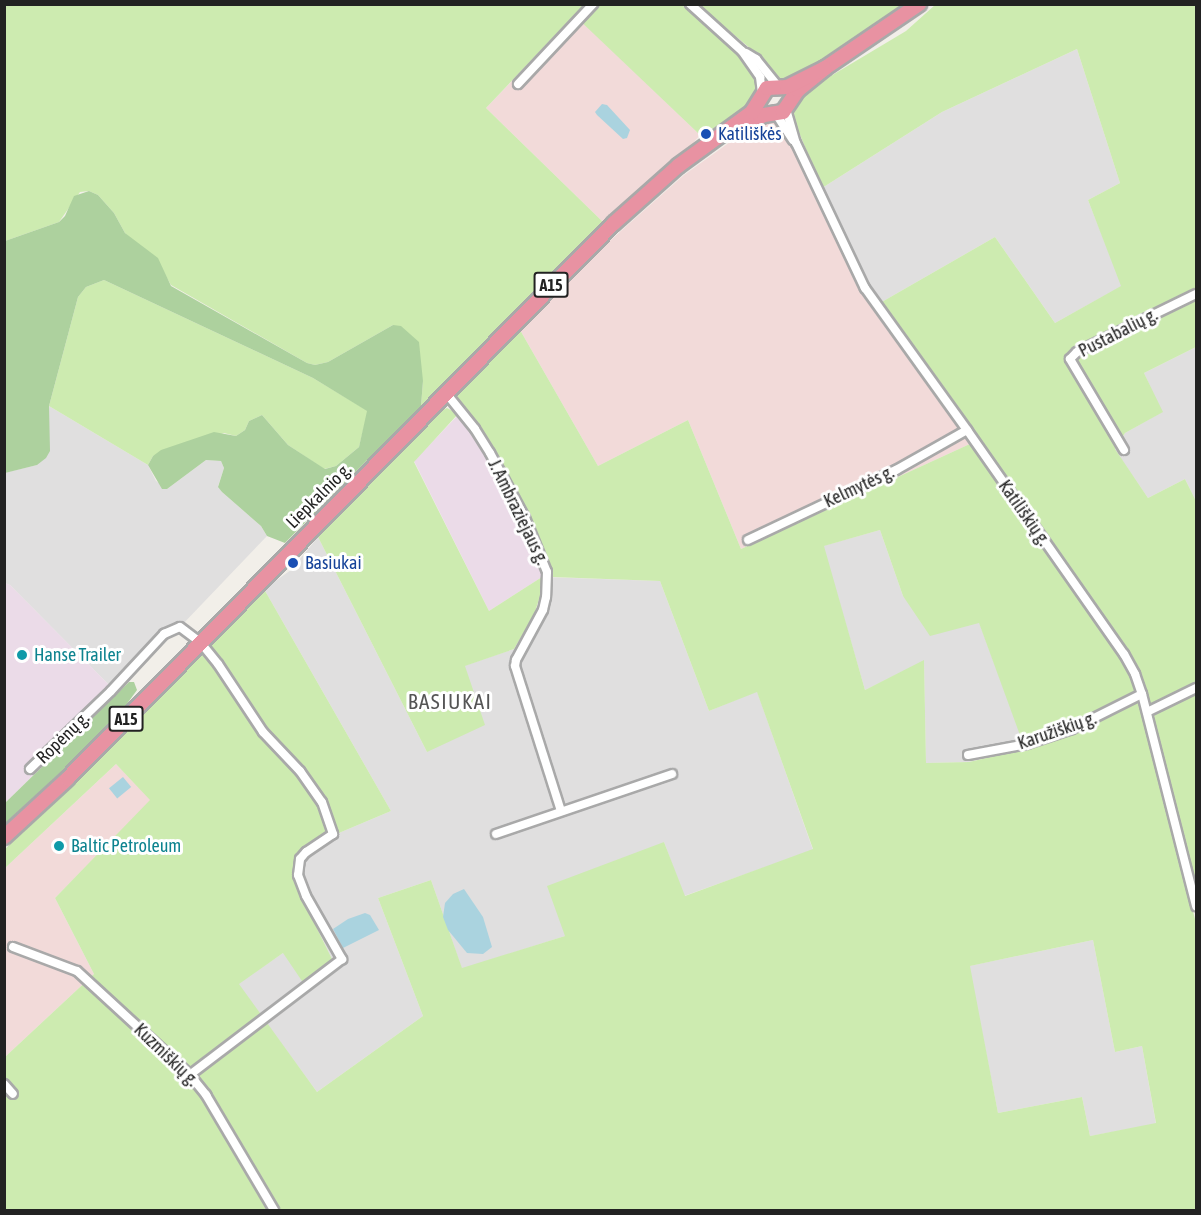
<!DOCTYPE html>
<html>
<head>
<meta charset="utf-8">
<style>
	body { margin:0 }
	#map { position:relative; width:1201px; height:1215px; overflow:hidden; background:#f2efe9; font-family:"Asap Condensed",sans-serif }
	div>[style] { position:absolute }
	.residential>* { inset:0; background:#e0dfdf }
	.commercial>* { inset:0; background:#f2dad9 }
	.industrial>* { inset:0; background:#ebdbe8 }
	.grass>* { inset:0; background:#cdebb0 }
	.forest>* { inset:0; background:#add19e }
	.water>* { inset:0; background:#aad3df; transform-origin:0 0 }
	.roads { filter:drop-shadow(2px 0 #a9a9a9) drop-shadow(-2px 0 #a9a9a9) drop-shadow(0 2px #a9a9a9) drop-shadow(0 -2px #a9a9a9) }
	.street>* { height:8px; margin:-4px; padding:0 4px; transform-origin:4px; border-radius:4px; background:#fff }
	.highway>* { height:14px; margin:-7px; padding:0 7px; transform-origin:7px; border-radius:7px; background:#e892a2 }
	.dots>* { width:16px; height:16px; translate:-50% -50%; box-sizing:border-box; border:3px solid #fff; border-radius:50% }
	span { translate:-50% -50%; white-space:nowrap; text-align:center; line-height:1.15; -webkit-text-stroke:6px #fff; paint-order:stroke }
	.shield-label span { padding:2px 4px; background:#fff; border:2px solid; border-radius:4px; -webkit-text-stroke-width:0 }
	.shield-label { font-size:16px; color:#222; font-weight:700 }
	.transit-label { font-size:18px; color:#164399 }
	.left { translate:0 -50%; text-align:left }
	.street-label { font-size:18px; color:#222 }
	.culture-label { font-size:18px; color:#0d838f }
	.quarter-label { font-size:21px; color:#555; letter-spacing:1.5px }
	.frame { position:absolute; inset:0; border:6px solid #222; pointer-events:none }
</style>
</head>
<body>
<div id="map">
	<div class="residential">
		<i style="clip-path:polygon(1077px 49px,1120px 183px,1088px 200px,1122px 286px,1055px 323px,995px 237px,880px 303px,858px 268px,822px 188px,942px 112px)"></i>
		<i style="clip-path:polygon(1196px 347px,1196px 501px,1185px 479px,1148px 498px,1115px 450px,1125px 433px,1162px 412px,1144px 373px)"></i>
		<i style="clip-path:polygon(49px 406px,148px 465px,156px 481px,167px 489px,206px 460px,221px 461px,224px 468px,218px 486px,222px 492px,261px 526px,267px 536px,117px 693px,10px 585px,5px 583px,4px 473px,37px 465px,48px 427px)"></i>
		<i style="clip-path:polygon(880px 530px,903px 596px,979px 622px,1026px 749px,969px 762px,926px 763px,924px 661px,865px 690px,823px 546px)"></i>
		<i style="clip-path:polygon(318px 537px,427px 752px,464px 666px,514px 649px,523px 638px,539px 604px,542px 577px,660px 581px,709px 711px,757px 691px,813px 850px,684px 896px,664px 842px,565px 936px,462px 969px,431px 880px,378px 898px,423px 1016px,317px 1092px,238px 984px,283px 953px,333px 961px,302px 898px,294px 867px,296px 855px,301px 849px,391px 811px,264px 589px,291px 570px)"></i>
		<i style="clip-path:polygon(1093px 940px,1115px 1052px,1142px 1046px,1156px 1124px,1090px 1136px,1082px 1097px,998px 1113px,969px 966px)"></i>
	</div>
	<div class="commercial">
		<i style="clip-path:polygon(575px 15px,700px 135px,678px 161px,604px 223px,486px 108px)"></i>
		<i style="clip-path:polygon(774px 118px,791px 143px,860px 286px,972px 443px,741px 549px,688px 420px,598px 466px,520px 330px,595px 254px,684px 175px,758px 122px)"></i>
		<i style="clip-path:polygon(116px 764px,151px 800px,55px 898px,94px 974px,5px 1057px,5px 868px)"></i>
	</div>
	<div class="industrial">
		<i style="clip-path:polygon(464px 409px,488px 443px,526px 511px,552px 577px,542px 577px,489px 611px,414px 461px)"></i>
		<i style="clip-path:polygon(5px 583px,10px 585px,117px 693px,5px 803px)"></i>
	</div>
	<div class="grass">
		<i style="clip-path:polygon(704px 4px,906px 5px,806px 71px,790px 80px,781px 81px,774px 76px,764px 60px,701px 7px)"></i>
		<i style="clip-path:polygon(5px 5px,682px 5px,747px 63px,756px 76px,758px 87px,755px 100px,743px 113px,700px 135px,574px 15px,486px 108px,604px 223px,421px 406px,423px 381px,393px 325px,328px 362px,315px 365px,307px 363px,171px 285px,164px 273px,125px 233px,114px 213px,98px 195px,89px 191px,80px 192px,59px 222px,5px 241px)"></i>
		<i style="clip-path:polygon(935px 5px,1196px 5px,1196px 347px,1144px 373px,1163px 412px,1125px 433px,1115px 449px,1148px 498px,1185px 479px,1196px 501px,1196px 886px,1146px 691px,1133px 661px,880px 303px,995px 237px,1055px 323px,1121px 286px,1088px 200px,1120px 183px,1077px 49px,942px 112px,822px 188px,791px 113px,799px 95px,906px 31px)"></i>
		<i style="clip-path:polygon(104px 280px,313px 378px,368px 411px,359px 447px,336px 466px,324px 469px,288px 445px,262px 415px,249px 421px,245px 430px,236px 436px,224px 433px,153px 456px,148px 465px,49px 406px,78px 297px,86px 287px)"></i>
		<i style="clip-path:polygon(evenodd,520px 330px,598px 466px,688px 420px,741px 549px,972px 443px,1120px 656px,1136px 688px,1196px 923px,1196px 1210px,5px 1210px,5px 1057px,94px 974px,55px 898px,150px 800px,116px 764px,5px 868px,5px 849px,89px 768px,264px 589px,391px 811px,301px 849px,296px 855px,294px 867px,302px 898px,333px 961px,304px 984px,283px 953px,239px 984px,317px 1092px,423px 1016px,378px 898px,431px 880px,462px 968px,565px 936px,547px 886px,664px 842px,685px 896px,813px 849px,757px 692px,709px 711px,660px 581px,552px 577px,526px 511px,488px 443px,457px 397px,460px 387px,520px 330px,880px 530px,903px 596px,930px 636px,979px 623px,1025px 749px,969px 762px,926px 763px,924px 660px,865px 690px,824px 546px,880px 530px,520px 330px,1093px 940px,1115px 1052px,1142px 1046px,1156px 1123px,1090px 1136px,1082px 1097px,998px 1113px,970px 966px,1093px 940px)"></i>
		<i style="clip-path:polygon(447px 408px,458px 414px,414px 462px,489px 611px,542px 577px,542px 590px,534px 615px,514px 649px,465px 666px,485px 725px,427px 752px,318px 537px,436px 413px)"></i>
	</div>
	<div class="forest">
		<i style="clip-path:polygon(89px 191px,98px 195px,114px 213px,125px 233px,158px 258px,171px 286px,307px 363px,315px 365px,328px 362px,393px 325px,401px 326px,419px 342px,423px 381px,421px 406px,285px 543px,267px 536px,261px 526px,222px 492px,218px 487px,224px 468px,221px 461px,206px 460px,167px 489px,162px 489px,148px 465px,153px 456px,161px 450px,214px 432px,236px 436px,245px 430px,249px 421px,262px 415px,288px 445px,325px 469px,336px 466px,359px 447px,367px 411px,313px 378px,104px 280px,86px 287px,78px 297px,49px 406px,50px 451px,46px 458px,37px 465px,5px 473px,5px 241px,59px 222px,65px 216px,74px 196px)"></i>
		<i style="clip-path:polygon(129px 682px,134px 682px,137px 690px,116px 719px,5px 826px,5px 803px)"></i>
	</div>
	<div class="water">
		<i style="clip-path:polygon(602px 104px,607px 105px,630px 130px,627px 138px,623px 139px,597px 115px,595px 112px)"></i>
		<i style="left:123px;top:777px;width:13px;height:18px;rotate:51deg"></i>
		<i style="clip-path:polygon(464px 889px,483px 917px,492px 947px,483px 954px,467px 953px,448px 930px,443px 917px,445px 903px,453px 894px)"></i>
		<i style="clip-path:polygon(365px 913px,370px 915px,379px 930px,343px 948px,333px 929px,348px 919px)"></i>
	</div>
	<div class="roads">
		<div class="street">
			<i style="left:690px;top:4px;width:70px;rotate:42.1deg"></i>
			<i style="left:742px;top:51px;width:32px;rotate:55deg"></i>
			<i style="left:760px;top:77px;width:16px;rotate:83deg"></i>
			<i style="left:746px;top:53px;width:12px;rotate:31deg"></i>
			<i style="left:756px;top:59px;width:35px;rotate:51deg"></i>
			<i style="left:518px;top:84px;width:110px;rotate:-46.8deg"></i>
			<i style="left:786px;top:109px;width:35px;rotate:74deg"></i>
			<i style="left:796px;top:143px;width:161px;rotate:64.6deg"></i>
			<i style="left:865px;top:288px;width:175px;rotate:54.3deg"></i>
			<i style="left:967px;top:430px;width:274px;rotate:55deg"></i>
			<i style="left:1124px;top:654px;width:23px;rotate:61deg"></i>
			<i style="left:1135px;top:674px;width:21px;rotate:71deg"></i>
			<i style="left:1142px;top:694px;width:219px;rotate:75.7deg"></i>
			<i style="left:776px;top:114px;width:31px;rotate:57deg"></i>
			<i style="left:446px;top:393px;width:46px;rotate:51.1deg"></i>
			<i style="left:475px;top:429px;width:28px;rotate:58deg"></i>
			<i style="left:490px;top:453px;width:74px;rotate:61.7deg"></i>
			<i style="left:525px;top:518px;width:58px;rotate:67.8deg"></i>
			<i style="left:547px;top:572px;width:25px;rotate:92deg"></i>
			<i style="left:546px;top:597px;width:13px;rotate:103deg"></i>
			<i style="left:543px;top:610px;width:57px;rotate:118.4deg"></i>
			<i style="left:516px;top:660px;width:6px;rotate:99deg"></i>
			<i style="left:515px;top:666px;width:152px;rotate:72.4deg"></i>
			<i style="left:1124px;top:450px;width:106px;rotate:-120.7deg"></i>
			<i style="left:1070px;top:359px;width:10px;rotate:-45deg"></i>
			<i style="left:1077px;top:352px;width:132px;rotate:-26deg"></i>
			<i style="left:748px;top:540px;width:164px;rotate:-25.3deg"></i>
			<i style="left:896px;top:470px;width:81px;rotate:-29.4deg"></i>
			<i style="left:1147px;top:712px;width:55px;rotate:-26.1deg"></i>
			<i style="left:968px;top:755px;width:60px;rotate:-10.6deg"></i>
			<i style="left:1027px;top:744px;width:47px;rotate:-18.4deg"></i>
			<i style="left:1072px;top:729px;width:78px;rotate:-26.6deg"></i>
			<i style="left:30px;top:769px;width:112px;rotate:-43.9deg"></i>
			<i style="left:111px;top:691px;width:78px;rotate:-47.1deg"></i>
			<i style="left:164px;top:634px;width:17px;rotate:-24deg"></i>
			<i style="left:180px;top:627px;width:26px;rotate:37deg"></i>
			<i style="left:201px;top:643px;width:27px;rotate:51deg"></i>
			<i style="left:218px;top:664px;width:82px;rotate:56.5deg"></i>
			<i style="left:263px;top:732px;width:54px;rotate:46.5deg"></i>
			<i style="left:300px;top:771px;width:38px;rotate:55deg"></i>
			<i style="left:322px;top:802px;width:34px;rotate:71deg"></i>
			<i style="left:333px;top:834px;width:32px;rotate:146deg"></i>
			<i style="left:306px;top:852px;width:9px;rotate:131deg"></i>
			<i style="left:300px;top:859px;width:16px;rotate:97deg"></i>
			<i style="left:298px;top:875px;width:22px;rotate:69deg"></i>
			<i style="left:306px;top:896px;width:73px;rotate:60.3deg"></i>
			<i style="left:342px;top:959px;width:191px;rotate:142.7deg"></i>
			<i style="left:496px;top:834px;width:186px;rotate:-18.8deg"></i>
			<i style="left:13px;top:947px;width:68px;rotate:20.6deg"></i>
			<i style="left:77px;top:971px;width:154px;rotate:42.6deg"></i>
			<i style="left:190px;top:1075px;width:26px;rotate:51deg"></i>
			<i style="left:206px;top:1095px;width:134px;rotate:59.4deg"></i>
			<i style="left:4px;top:1084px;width:13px;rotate:48deg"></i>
		</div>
		<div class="highway">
			<i style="left:747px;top:124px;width:19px;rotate:-28deg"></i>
			<i style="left:764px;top:115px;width:19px;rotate:-9deg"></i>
			<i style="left:783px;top:112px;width:27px;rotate:-56deg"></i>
			<i style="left:798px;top:90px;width:35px;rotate:-39deg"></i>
			<i style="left:825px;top:68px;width:114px;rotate:-34.2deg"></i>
			<i style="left:4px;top:837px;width:86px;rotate:-42.6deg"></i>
			<i style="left:67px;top:779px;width:779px;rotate:-45.47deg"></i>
			<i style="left:613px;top:224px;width:87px;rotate:-41.7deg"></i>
			<i style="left:678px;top:166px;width:92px;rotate:-36.1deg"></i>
			<i style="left:752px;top:112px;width:28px;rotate:-58deg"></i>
			<i style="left:767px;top:88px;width:20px;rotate:-3deg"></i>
			<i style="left:787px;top:87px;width:42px;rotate:-26.6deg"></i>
		</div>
	</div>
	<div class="dots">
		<i style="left:706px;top:134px;background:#1a4fb4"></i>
		<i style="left:293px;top:563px;background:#1a4fb4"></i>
		<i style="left:22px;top:655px;background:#0f9aa8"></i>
		<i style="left:59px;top:846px;background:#0f9aa8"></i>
	</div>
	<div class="shield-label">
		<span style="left:551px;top:285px">A15</span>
		<span style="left:126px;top:719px">A15</span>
	</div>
	<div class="transit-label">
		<span class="left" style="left:718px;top:134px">Katiliškės</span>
		<span class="left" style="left:305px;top:563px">Basiukai</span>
	</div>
	<div class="street-label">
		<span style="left:1118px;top:333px;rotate:-27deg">Pustabalių g.</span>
		<span style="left:859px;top:487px;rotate:-25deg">Kelmytės g.</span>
		<span style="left:319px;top:496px;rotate:-45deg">Liepkalnio g.</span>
		<span style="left:518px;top:512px;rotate:64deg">J. Ambraziejaus g.</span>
		<span style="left:1024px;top:513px;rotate:55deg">Katiliškių g.</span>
		<span style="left:1057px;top:731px;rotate:-19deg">Karužiškių g.</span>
		<span style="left:63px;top:738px;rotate:-44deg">Ropėnų g.</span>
		<span style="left:166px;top:1055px;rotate:44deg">Kuzmiškių g.</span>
	</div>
	<div class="culture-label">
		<span class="left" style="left:34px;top:655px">Hanse Trailer</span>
		<span class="left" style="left:71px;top:846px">Baltic Petroleum</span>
	</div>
	<div class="quarter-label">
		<span style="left:450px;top:701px">BASIUKAI</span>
	</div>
	<div class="frame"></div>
</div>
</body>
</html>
